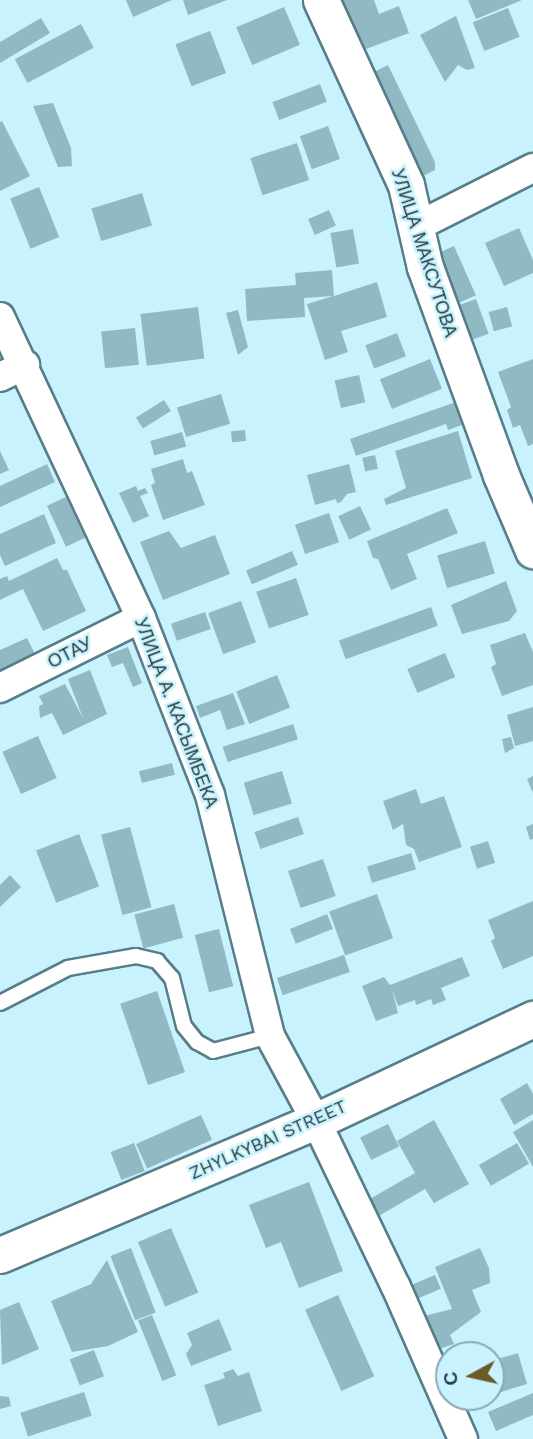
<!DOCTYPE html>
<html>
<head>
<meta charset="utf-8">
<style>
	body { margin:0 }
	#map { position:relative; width:533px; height:1439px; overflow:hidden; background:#c8f3fe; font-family:"Work Sans",sans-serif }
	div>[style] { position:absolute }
	.building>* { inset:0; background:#90b9c4; transform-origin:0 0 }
	.roads { filter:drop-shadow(2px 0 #577e88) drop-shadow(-2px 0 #577e88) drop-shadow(0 2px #577e88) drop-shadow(0 -2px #577e88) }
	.service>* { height:14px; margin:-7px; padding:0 7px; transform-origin:7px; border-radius:7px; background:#fff }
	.minor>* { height:28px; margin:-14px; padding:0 14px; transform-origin:14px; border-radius:14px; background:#fff }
	.tertiary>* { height:35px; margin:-17.5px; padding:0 17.5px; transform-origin:17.5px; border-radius:17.5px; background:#fff }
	span { translate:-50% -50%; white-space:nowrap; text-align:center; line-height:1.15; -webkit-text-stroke:5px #c8f3fe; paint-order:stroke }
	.street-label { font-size:18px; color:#2a3b3f }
	.north { position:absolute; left:435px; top:1341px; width:70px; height:70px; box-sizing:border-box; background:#c8f3fe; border:2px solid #89a9b2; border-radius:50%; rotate:262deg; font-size:19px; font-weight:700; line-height:28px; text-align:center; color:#2a3b3f }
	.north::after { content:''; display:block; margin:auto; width:24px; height:32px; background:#6c5a28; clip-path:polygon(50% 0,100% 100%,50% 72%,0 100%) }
</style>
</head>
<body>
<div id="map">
	<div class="building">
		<i style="clip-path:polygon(126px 0,172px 0,133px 17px)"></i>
		<i style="clip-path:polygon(183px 0,227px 0,188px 15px)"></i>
		<i style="clip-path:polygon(339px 0,374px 0,379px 14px,399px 6px,409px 33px,358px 52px)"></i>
		<i style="clip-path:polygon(468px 0,522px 0,476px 19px)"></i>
		<i style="left:284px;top:7px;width:41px;height:52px;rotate:67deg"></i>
		<i style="left:508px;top:8px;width:31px;height:38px;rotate:68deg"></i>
		<i style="clip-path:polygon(456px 16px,475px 68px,467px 70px,458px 65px,445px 82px,420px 35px)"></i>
		<i style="clip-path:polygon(41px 18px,50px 33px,0 63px,0 42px)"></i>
		<i style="left:81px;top:24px;width:27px;height:75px;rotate:62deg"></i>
		<i style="left:210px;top:31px;width:45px;height:37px;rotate:69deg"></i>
		<i style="clip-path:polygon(388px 65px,435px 162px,435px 170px,421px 177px,366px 76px)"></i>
		<i style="left:320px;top:84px;width:19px;height:51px;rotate:69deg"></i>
		<i style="clip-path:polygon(53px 103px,71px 148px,72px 166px,58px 167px,33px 106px)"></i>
		<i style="clip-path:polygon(2px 121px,30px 176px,0 191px,0 122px)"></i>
		<i style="left:328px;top:126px;width:35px;height:30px;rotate:70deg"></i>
		<i style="left:297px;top:143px;width:39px;height:49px;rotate:72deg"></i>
		<i style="left:39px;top:187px;width:54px;height:31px;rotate:68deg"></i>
		<i style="left:142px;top:193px;width:34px;height:53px;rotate:73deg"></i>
		<i style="left:329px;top:210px;width:17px;height:23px;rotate:66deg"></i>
		<i style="clip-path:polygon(519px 228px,533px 260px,533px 273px,504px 286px,485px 243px)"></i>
		<i style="left:353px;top:229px;width:35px;height:23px;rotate:80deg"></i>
		<i style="left:454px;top:246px;width:54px;height:22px;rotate:66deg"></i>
		<i style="clip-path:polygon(332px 270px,334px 296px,377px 282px,387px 317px,341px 331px,348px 352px,325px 360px,307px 304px,333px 296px,304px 298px,305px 317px,247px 321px,245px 289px,296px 285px,295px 273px)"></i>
		<i style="left:476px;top:299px;width:37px;height:20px;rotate:70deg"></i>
		<i style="left:198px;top:307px;width:52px;height:58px;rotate:83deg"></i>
		<i style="left:507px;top:307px;width:20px;height:19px;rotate:75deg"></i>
		<i style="clip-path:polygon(238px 310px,248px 347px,238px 355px,226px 313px)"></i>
		<i style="left:135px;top:328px;width:37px;height:34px;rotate:84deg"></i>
		<i style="left:397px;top:333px;width:25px;height:34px;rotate:69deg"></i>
		<i style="left:430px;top:359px;width:32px;height:54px;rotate:68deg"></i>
		<i style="clip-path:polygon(533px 359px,533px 444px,528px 446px,520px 425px,513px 428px,507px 410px,511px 407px,498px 372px)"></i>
		<i style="left:359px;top:375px;width:28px;height:25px;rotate:77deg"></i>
		<i style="left:221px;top:394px;width:31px;height:46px;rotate:73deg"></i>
		<i style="left:164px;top:400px;width:13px;height:33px;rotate:58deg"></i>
		<i style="clip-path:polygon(456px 402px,464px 424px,448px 430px,446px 424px,356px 456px,350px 439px)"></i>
		<i style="left:245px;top:430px;width:11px;height:14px;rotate:85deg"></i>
		<i style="clip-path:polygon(458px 431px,472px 478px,386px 505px,384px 499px,406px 488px,395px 451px)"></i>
		<i style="left:182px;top:432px;width:15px;height:33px;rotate:74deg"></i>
		<i style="clip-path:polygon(0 451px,9px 470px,0 474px)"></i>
		<i style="left:375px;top:455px;width:14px;height:13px;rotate:78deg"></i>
		<i style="clip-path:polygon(183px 459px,187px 473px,192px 471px,205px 505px,163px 520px,151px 485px,155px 483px,151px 469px)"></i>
		<i style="clip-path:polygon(47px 464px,55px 482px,0 507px,0 486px)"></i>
		<i style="clip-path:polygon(349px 464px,356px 492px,347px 494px,341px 502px,337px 503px,336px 499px,315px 505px,307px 475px)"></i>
		<i style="clip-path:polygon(136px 486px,138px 491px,145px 488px,148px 493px,140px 496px,149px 516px,133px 523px,119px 493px)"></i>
		<i style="left:66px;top:497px;width:45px;height:21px;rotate:65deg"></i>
		<i style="left:360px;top:506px;width:26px;height:24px;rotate:65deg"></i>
		<i style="clip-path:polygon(447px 508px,458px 533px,407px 554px,417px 579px,391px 590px,378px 559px,373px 558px,367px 541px)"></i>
		<i style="left:329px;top:513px;width:31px;height:36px;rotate:71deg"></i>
		<i style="clip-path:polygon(44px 514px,56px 543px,5px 566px,0 555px,0 534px)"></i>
		<i style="clip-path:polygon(169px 531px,181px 548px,215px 535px,230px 574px,163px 600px,140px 542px)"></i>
		<i style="left:485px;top:541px;width:34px;height:50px;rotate:73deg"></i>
		<i style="left:292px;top:551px;width:15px;height:50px;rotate:67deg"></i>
		<i style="clip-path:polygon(57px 558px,63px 570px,67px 570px,86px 611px,43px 631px,23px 589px,0 600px,0 579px,7px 576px,9px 581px)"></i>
		<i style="left:296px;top:578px;width:39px;height:42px;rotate:71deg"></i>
		<i style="clip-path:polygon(506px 581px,517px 611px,509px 621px,462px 634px,451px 605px)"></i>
		<i style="left:241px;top:601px;width:44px;height:35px;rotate:70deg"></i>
		<i style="left:431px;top:607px;width:20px;height:98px;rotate:70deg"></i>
		<i style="left:205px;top:612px;width:18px;height:36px;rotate:71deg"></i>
		<i style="clip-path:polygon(525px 633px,533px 652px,533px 685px,502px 696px,491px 667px,496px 664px,490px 645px)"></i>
		<i style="clip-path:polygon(27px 638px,35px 654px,0 670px,0 650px)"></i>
		<i style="clip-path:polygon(128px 647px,142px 683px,133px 687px,123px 663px,112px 667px,107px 655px)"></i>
		<i style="left:445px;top:653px;width:26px;height:41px;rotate:67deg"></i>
		<i style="clip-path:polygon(90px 670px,107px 714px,63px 735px,52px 713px,40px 718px,39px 706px,43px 704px,39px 696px,65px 684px,83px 718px,68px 679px)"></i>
		<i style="left:277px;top:675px;width:35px;height:44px;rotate:68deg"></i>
		<i style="clip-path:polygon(233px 693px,245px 724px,227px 730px,220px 710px,200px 718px,196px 706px)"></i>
		<i style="clip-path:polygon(533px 707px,533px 741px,515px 746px,507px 715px)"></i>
		<i style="left:293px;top:724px;width:16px;height:74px;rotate:72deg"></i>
		<i style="left:38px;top:736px;width:46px;height:39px;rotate:66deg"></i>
		<i style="clip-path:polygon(511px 737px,514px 748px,505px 753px,502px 739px)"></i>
		<i style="left:172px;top:763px;width:12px;height:34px;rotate:76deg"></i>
		<i style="left:282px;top:771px;width:34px;height:40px;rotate:73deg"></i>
		<i style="clip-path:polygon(533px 776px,533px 793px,527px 779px)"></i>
		<i style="clip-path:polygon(416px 789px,421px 804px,444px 796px,462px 847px,419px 862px,414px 849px,406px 845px,403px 824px,393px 830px,383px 801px)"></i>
		<i style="left:298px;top:817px;width:18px;height:46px;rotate:71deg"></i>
		<i style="clip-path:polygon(533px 824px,533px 839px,530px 840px,526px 827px)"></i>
		<i style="left:130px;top:827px;width:83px;height:30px;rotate:75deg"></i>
		<i style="left:79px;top:834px;width:56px;height:46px;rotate:69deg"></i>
		<i style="left:488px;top:841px;width:23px;height:19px;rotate:72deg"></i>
		<i style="left:411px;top:853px;width:17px;height:46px;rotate:73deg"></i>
		<i style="left:323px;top:859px;width:39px;height:37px;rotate:71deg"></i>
		<i style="clip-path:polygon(10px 875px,21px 887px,0 907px,0 885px)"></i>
		<i style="left:377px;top:894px;width:47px;height:51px;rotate:70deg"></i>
		<i style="clip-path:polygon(533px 901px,533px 956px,503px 969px,491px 941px,495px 938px,488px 920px)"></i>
		<i style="left:174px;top:904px;width:35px;height:41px;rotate:75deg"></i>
		<i style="left:327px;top:914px;width:16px;height:40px;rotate:68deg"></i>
		<i style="left:219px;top:929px;width:59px;height:25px;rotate:76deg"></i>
		<i style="left:344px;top:955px;width:18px;height:71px;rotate:71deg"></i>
		<i style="clip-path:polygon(462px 957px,470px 976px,441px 988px,446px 1000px,433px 1005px,431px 999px,416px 1005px,415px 1000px,398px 1006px,392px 989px,398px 1013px,376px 1021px,362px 986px,384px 977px,390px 985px)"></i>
		<i style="left:157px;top:991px;width:86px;height:39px;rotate:71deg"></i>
		<i style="clip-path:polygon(527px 1083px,533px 1094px,533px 1114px,514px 1125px,500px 1099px)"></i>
		<i style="left:201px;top:1115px;width:27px;height:71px;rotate:66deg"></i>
		<i style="clip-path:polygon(434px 1120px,469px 1184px,434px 1203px,425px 1189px,377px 1217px,368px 1200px,415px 1173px,397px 1141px)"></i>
		<i style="clip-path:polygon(533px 1120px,533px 1167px,513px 1132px)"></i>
		<i style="left:388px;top:1124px;width:25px;height:31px;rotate:64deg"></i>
		<i style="left:134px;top:1143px;width:30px;height:25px;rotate:69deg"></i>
		<i style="left:517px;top:1143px;width:24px;height:44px;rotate:60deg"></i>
		<i style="clip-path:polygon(309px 1182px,343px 1271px,299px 1288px,281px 1242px,266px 1248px,249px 1205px)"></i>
		<i style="left:171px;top:1228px;width:70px;height:36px;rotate:67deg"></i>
		<i style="left:131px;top:1248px;width:69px;height:22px;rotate:69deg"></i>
		<i style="clip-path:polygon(480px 1248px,489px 1268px,490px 1283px,472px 1290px,481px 1312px,450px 1335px,454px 1344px,436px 1350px,420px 1317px,452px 1309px,435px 1267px)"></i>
		<i style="clip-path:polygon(107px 1260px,138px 1332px,108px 1346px,72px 1352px,51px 1301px,91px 1284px)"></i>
		<i style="left:435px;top:1275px;width:15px;height:27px;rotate:67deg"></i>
		<i style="left:338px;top:1295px;width:89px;height:36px;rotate:66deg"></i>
		<i style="clip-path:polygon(19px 1302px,39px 1349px,2px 1365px,0 1310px)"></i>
		<i style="left:152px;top:1315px;width:65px;height:15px;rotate:68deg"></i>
		<i style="clip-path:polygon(219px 1319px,232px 1350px,191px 1366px,186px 1354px,192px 1345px,187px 1333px)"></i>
		<i style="left:94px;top:1350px;width:28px;height:26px;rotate:69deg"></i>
		<i style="clip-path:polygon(518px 1353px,527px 1384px,491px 1395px,491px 1361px)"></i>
		<i style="clip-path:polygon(233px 1369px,238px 1376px,249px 1372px,262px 1411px,218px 1426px,204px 1385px,225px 1378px,223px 1373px)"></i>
		<i style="left:84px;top:1392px;width:25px;height:67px;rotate:72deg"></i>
		<i style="clip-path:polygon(533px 1393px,533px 1415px,496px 1431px,488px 1412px)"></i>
		<i style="clip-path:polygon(0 1396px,9px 1397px,11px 1406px,0 1409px)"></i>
	</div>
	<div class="roads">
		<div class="service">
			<i style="left:0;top:1003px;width:76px;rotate:-27.2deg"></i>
			<i style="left:68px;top:968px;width:69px;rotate:-10deg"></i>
			<i style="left:136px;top:956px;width:22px;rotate:13deg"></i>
			<i style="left:157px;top:961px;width:23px;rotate:49deg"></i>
			<i style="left:172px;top:978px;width:49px;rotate:76deg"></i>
			<i style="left:184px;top:1026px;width:21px;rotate:51deg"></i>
			<i style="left:197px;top:1042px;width:18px;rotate:29deg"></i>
			<i style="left:213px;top:1051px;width:59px;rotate:-14.7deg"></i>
		</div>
		<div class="minor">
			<i style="left:416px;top:227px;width:131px;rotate:-26.8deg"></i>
			<i style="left:0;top:317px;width:332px;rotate:64.9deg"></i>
			<i style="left:141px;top:618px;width:190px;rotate:68.7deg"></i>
			<i style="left:210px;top:795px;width:248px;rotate:76deg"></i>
			<i style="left:270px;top:1036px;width:97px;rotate:61.6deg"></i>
			<i style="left:316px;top:1121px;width:184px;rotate:64.3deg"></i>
			<i style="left:396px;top:1287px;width:166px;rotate:66.2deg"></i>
			<i style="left:0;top:377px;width:28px;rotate:-26deg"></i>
			<i style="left:0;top:688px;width:157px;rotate:-26.4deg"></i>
		</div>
		<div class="tertiary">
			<i style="left:321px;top:0;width:204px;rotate:65.3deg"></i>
			<i style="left:406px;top:185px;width:84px;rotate:77deg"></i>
			<i style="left:425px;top:267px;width:221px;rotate:69.9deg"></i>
			<i style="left:501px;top:475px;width:82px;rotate:66.9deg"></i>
			<i style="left:0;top:1255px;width:343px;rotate:-23deg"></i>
			<i style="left:316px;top:1121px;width:240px;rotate:-25.2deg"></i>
		</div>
	</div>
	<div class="street-label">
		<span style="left:424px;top:253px;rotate:72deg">УЛИЦА МАКСУТОВА</span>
		<span style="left:70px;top:653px;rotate:-27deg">ОТАУ</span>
		<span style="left:176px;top:713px;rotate:69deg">УЛИЦА А. КАСЫМБЕКА</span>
		<span style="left:268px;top:1140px;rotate:-24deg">ZHYLKYBAI STREET</span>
	</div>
	<div class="north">С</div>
</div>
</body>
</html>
